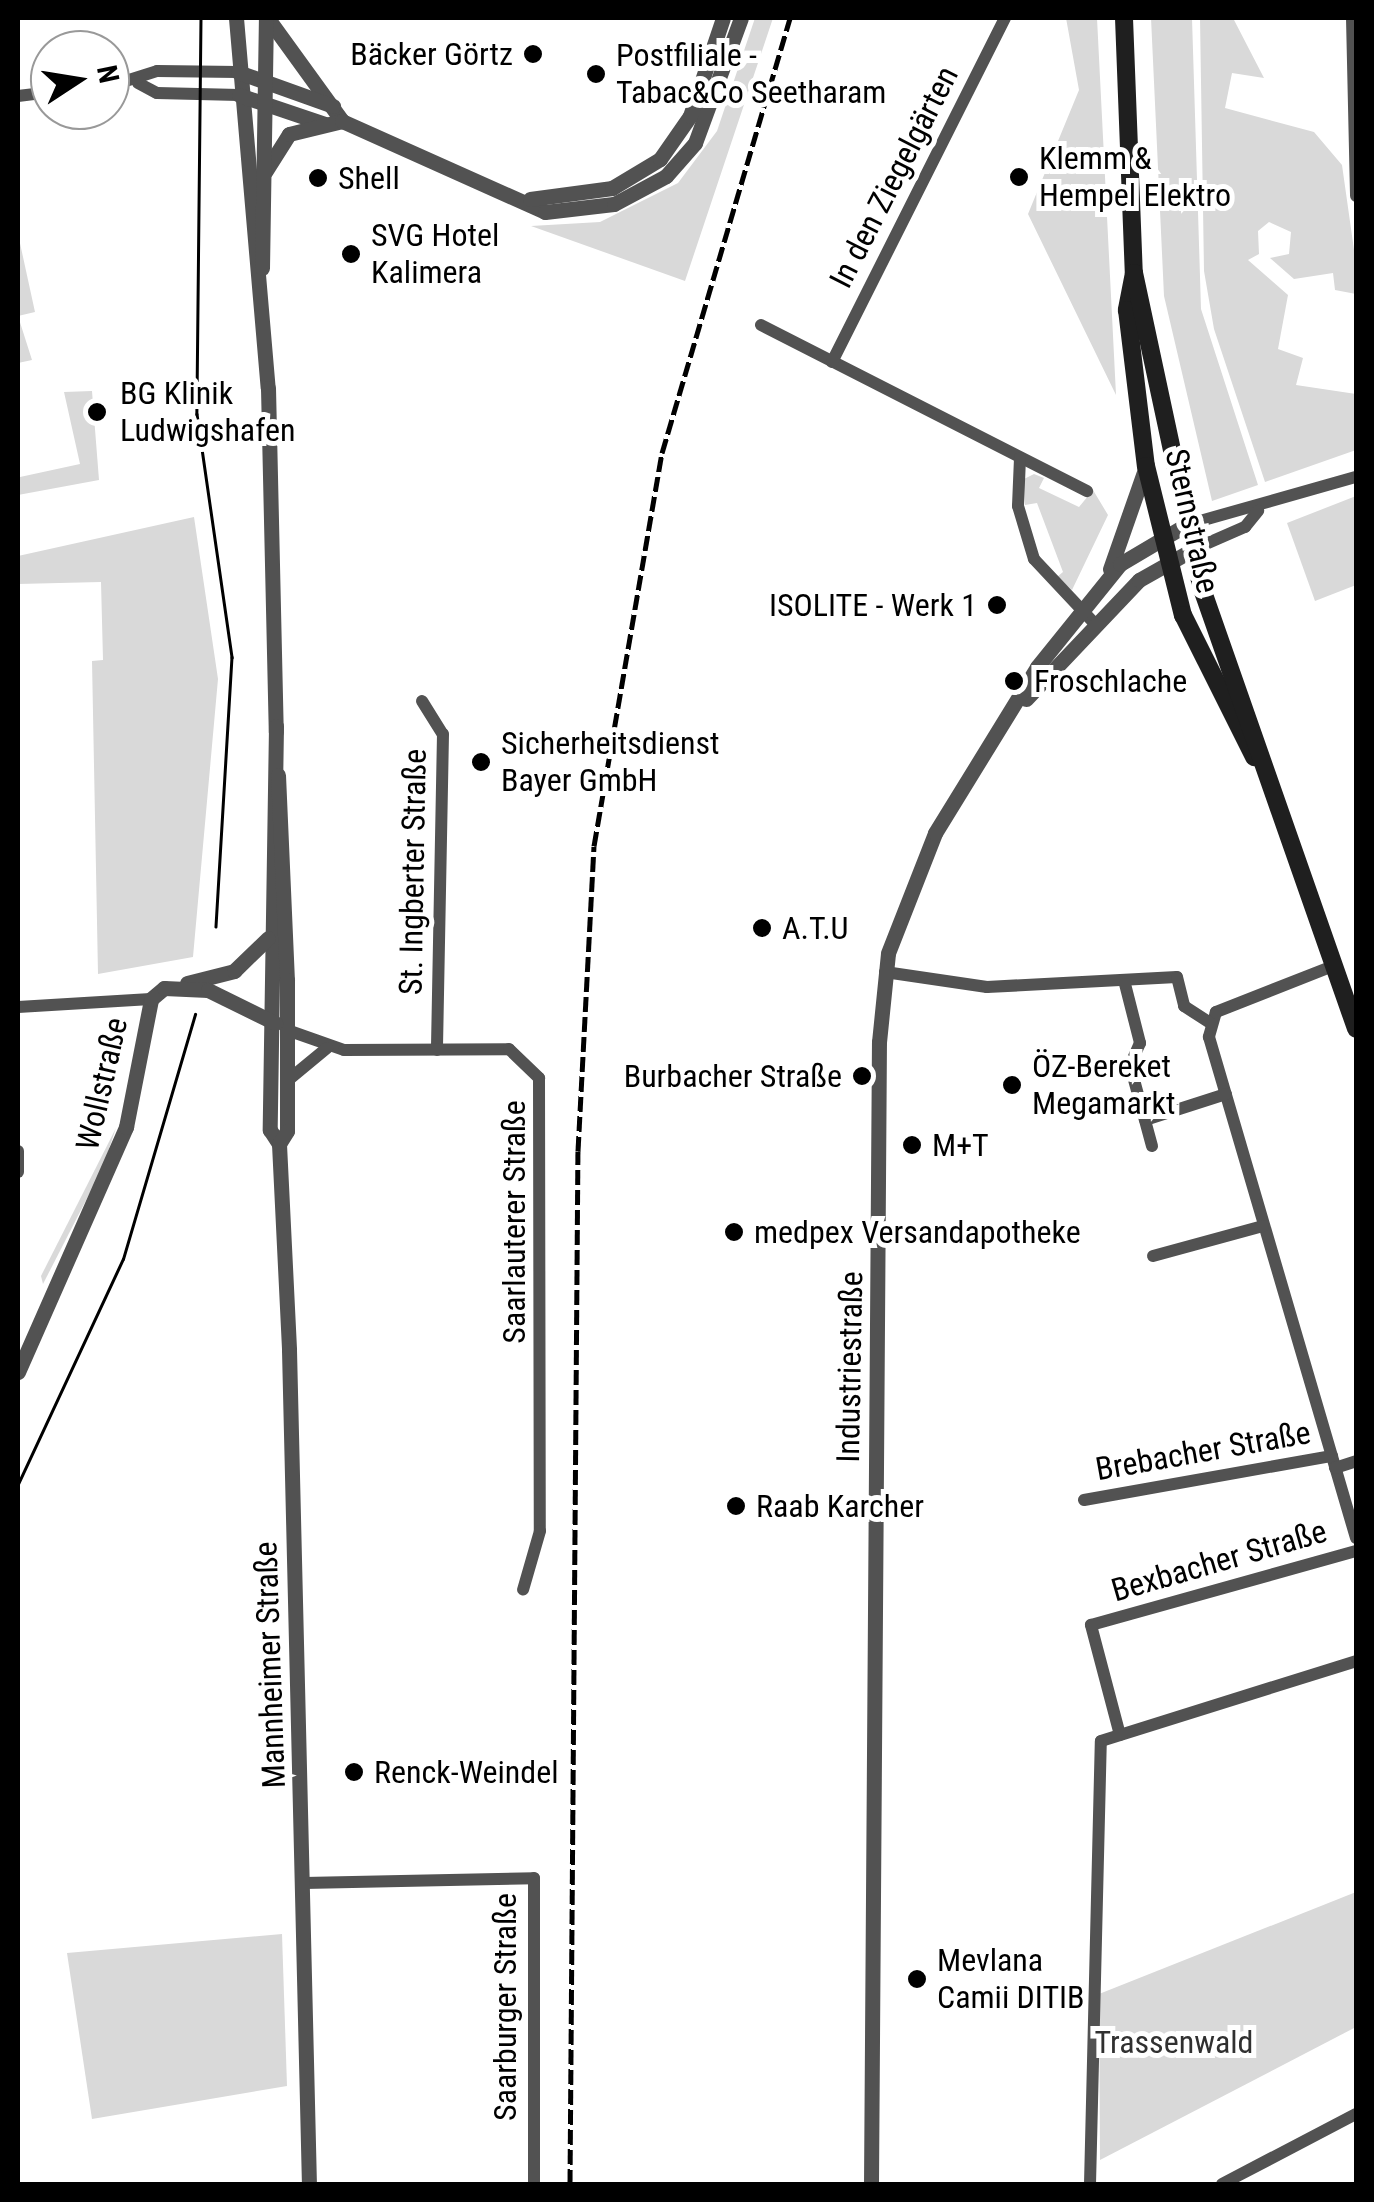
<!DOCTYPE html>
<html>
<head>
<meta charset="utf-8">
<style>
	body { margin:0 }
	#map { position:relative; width:1374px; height:2202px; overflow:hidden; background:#fff; font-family:"Roboto Condensed",sans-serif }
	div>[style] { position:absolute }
	.green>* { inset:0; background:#d9d9d9 }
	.minor>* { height:12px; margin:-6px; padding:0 6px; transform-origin:6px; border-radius:6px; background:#525252 }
	.tertiary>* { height:15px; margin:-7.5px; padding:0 7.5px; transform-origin:7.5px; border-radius:7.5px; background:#525252 }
	.secondary>* { height:18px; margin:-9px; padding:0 9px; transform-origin:9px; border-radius:9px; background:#1f1f1f }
	.tram>* { height:2.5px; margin:-1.25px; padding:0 1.25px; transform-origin:1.25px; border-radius:1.25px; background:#000 }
	.rail>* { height:5px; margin-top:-2.5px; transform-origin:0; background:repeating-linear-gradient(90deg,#000 0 15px,transparent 0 20px) }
	.dots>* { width:28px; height:28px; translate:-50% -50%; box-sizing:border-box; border:5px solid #fff; border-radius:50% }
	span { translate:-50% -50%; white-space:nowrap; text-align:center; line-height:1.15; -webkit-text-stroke:10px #fff; paint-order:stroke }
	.poi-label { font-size:32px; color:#000 }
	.right { translate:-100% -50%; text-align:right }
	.left { translate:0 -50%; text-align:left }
	.street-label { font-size:32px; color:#000 }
	.park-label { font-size:32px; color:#303030 }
	.frame { position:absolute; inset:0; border:20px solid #000; pointer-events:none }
	.north { position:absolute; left:30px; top:30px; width:100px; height:100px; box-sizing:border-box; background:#fff; border:2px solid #999; border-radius:50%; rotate:78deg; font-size:28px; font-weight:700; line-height:40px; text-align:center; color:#000 }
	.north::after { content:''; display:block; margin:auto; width:35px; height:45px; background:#000; clip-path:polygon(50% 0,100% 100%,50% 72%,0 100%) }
</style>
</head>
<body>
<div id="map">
	<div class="green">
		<i style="clip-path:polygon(755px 18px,773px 18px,685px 281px,531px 226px,600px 222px,678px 183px,717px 131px)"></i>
		<i style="clip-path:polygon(1066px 18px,1097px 18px,1116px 395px,1028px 214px,1079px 90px)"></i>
		<i style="clip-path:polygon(1151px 18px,1192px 18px,1201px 309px,1258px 485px,1212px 501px,1164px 296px)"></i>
		<i style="clip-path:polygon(1200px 18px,1233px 18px,1264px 78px,1232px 73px,1225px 108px,1314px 132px,1342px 165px,1356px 264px,1356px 294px,1335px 290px,1333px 273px,1294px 279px,1270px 258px,1289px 254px,1291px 232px,1269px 222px,1258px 231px,1259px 254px,1248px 260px,1288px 295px,1278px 349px,1303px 358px,1296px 385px,1356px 394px,1356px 450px,1265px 482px,1214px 329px,1204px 271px)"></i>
		<i style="clip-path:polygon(18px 234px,35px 312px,18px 316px,32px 360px,18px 363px)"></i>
		<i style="clip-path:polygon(92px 391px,99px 480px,18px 495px,18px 466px,20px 477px,80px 464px,64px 392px)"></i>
		<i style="clip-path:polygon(1034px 474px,1044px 478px,1039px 488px,1079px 507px,1093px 490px,1108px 515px,1072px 590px,1057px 577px,1063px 572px,1037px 503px,1025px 505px,1024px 479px)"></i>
		<i style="clip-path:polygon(1356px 496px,1356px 585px,1315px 601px,1287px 523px)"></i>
		<i style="clip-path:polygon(194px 517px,218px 679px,193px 957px,98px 974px,92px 661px,103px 660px,101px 582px,18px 584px,18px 556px)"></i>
		<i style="clip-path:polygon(116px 1128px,102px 1169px,43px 1284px,41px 1276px)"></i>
		<i style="clip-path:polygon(1356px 1892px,1356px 2027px,1100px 2160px,1099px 1994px)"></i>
		<i style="clip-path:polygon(282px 1934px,287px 2086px,92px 2119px,67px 1953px)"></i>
	</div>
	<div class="minor">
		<i style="left:1352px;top:18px;width:178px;rotate:88.7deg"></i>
		<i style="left:138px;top:83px;width:21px;rotate:28deg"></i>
		<i style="left:157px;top:93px;width:82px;rotate:1.4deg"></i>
		<i style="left:110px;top:86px;width:49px;rotate:-17.7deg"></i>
		<i style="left:157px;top:71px;width:81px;rotate:0.7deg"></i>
		<i style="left:18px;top:96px;width:32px;rotate:-7deg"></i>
		<i style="left:761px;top:325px;width:366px;rotate:27deg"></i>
		<i style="left:832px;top:362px;width:385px;rotate:-63.3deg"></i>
		<i style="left:1020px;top:458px;width:48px;rotate:92.4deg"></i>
		<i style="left:1018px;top:506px;width:55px;rotate:73.2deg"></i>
		<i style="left:1034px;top:559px;width:89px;rotate:46.8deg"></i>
		<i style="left:1186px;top:525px;width:177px;rotate:-15.8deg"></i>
		<i style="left:1192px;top:550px;width:58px;rotate:-23.5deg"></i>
		<i style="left:1245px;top:527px;width:21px;rotate:-51deg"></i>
		<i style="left:422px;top:701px;width:39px;rotate:58deg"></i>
		<i style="left:443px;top:734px;width:316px;rotate:91.1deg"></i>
		<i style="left:1333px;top:966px;width:126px;rotate:158.5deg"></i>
		<i style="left:1216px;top:1012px;width:26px;rotate:106deg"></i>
		<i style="left:1209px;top:1037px;width:522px;rotate:73.65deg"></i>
		<i style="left:885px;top:972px;width:103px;rotate:8.4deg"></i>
		<i style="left:987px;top:987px;width:190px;rotate:-3deg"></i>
		<i style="left:1177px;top:977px;width:30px;rotate:76deg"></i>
		<i style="left:1184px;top:1006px;width:30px;rotate:33deg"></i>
		<i style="left:1125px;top:984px;width:61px;rotate:75.7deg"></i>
		<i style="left:1140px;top:1043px;width:24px;rotate:114deg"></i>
		<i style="left:1130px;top:1065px;width:84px;rotate:74.8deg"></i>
		<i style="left:18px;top:1007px;width:133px;rotate:-3.4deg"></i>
		<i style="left:287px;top:1030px;width:60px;rotate:19.3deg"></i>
		<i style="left:344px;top:1050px;width:165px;rotate:-0.3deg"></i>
		<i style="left:509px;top:1049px;width:42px;rotate:44deg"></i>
		<i style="left:539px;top:1078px;width:453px;rotate:89.9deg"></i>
		<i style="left:540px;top:1531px;width:61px;rotate:106.1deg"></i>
		<i style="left:287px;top:1081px;width:52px;rotate:-39.5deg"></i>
		<i style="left:1145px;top:1120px;width:85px;rotate:-17.8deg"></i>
		<i style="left:18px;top:1151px;width:21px;rotate:90deg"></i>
		<i style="left:1153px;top:1256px;width:114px;rotate:-15.3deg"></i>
		<i style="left:1335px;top:1468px;width:22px;rotate:-18deg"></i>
		<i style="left:1084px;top:1500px;width:252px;rotate:-10.1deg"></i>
		<i style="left:1120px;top:1735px;width:114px;rotate:-104.8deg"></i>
		<i style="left:1091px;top:1625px;width:275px;rotate:-15.6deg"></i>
		<i style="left:304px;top:1883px;width:230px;rotate:-1.2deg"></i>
		<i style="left:534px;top:1878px;width:306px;rotate:90deg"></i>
		<i style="left:1090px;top:2184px;width:443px;rotate:-88.6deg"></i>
		<i style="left:1101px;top:1741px;width:267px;rotate:-17.4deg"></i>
		<i style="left:1222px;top:2184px;width:151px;rotate:-27.6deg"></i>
	</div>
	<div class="tertiary">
		<i style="left:236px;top:18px;width:371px;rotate:85.1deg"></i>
		<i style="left:268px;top:388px;width:344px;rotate:88.7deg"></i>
		<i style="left:269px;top:20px;width:125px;rotate:54.1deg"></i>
		<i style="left:238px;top:72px;width:101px;rotate:19.7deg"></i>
		<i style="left:239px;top:95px;width:91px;rotate:18.6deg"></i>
		<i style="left:265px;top:172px;width:45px;rotate:-57.7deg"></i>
		<i style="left:289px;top:134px;width:55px;rotate:-13.8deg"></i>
		<i style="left:342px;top:121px;width:222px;rotate:24.1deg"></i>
		<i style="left:545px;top:212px;width:69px;rotate:-6.6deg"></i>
		<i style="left:614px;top:204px;width:59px;rotate:-28.3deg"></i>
		<i style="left:666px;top:176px;width:44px;rotate:-48.7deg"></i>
		<i style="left:695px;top:143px;width:133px;rotate:-69.8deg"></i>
		<i style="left:530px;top:199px;width:83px;rotate:-7.6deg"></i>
		<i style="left:612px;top:188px;width:56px;rotate:-31.1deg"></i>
		<i style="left:660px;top:159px;width:52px;rotate:-55.1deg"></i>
		<i style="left:690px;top:116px;width:103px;rotate:-71.4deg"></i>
		<i style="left:262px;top:268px;width:250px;rotate:-89.1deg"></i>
		<i style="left:1110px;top:569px;width:109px;rotate:-70.7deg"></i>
		<i style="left:1026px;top:699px;width:164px;rotate:-46.5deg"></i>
		<i style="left:1139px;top:580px;width:61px;rotate:-29.5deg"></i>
		<i style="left:276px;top:726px;width:404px;rotate:90.9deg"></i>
		<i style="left:270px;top:1130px;width:17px;rotate:57deg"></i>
		<i style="left:279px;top:1144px;width:206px;rotate:87.2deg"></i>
		<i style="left:289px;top:1350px;width:834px;rotate:88.63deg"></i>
		<i style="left:278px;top:775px;width:205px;rotate:87.5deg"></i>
		<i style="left:287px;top:980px;width:151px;rotate:90deg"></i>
		<i style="left:287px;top:1131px;width:15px;rotate:122deg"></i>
		<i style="left:187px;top:983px;width:49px;rotate:-14.3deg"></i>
		<i style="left:234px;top:971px;width:47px;rotate:-44.1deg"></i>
		<i style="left:18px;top:1372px;width:268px;rotate:-66.2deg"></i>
		<i style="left:126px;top:1127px;width:130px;rotate:-78.9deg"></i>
		<i style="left:151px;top:999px;width:17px;rotate:-40deg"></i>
		<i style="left:164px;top:988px;width:44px;rotate:2.6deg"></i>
		<i style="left:208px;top:990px;width:75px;rotate:26.2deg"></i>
		<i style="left:871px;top:2184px;width:1142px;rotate:-89.6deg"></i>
		<i style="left:879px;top:1042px;width:89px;rotate:-84.2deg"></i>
		<i style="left:888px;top:953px;width:129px;rotate:-68.6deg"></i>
		<i style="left:935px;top:833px;width:195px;rotate:-58.4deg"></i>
		<i style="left:1037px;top:667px;width:132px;rotate:-51.1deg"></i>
		<i style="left:1120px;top:564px;width:77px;rotate:-30.6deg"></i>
	</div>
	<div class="secondary">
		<i style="left:1124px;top:18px;width:255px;rotate:87.8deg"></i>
		<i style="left:1134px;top:273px;width:38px;rotate:101deg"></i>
		<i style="left:1127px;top:310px;width:157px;rotate:83.1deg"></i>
		<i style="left:1146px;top:466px;width:154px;rotate:76.1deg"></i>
		<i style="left:1183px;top:615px;width:159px;rotate:63.4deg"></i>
		<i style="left:1134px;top:273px;width:320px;rotate:77.9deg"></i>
		<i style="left:1201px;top:586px;width:469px;rotate:70.7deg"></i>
	</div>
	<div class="tram">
		<i style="left:201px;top:18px;width:396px;rotate:90.6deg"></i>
		<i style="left:197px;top:414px;width:246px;rotate:81.8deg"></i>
		<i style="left:232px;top:657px;width:270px;rotate:93.4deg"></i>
		<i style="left:18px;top:1484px;width:248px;rotate:-65deg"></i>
		<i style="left:123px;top:1259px;width:255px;rotate:-73.6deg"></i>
	</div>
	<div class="rail">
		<i style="left:570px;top:2184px;width:1033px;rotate:-89.56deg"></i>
		<i style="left:578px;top:1151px;width:305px;rotate:-87deg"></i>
		<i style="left:594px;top:846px;width:399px;rotate:-80.2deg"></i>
		<i style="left:662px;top:453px;width:453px;rotate:-73.6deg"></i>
	</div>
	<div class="dots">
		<i style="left:533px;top:54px;background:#000"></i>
		<i style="left:596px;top:74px;background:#000"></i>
		<i style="left:1019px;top:177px;background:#000"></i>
		<i style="left:318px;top:178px;background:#000"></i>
		<i style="left:351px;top:254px;background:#000"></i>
		<i style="left:97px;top:412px;background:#000"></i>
		<i style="left:997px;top:605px;background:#000"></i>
		<i style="left:1014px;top:681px;background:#000"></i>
		<i style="left:481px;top:762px;background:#000"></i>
		<i style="left:762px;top:928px;background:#000"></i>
		<i style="left:862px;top:1076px;background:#000"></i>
		<i style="left:1012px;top:1085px;background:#000"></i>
		<i style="left:912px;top:1145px;background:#000"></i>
		<i style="left:734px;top:1232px;background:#000"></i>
		<i style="left:736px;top:1506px;background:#000"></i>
		<i style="left:354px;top:1772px;background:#000"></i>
		<i style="left:917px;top:1979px;background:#000"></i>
	</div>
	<div class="poi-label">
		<span class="right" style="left:513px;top:54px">Bäcker Görtz</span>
		<span class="left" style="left:616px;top:74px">Postfiliale -<br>Tabac&amp;Co Seetharam</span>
		<span class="left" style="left:1039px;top:177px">Klemm &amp;<br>Hempel Elektro</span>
		<span class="left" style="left:338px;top:178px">Shell</span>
		<span class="left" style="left:371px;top:254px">SVG Hotel<br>Kalimera</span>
		<span class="left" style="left:120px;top:412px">BG Klinik<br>Ludwigshafen</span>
		<span class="right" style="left:977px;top:605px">ISOLITE - Werk 1</span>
		<span class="left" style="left:1034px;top:681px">Froschlache</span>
		<span class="left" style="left:501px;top:762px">Sicherheitsdienst<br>Bayer GmbH</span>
		<span class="left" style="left:782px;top:928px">A.T.U</span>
		<span class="left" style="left:1032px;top:1085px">ÖZ-Bereket<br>Megamarkt</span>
		<span class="right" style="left:842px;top:1076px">Burbacher Straße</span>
		<span class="left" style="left:932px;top:1145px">M+T</span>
		<span class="left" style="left:754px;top:1232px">medpex Versandapotheke</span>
		<span class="left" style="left:756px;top:1506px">Raab Karcher</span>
		<span class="left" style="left:374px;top:1772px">Renck-Weindel</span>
		<span class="left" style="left:937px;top:1979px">Mevlana<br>Camii DITIB</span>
	</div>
	<div class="street-label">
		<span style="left:894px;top:177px;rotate:-63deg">In den Ziegelgärten</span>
		<span style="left:1192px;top:521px;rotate:77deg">Sternstraße</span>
		<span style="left:413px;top:872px;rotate:-89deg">St. Ingberter Straße</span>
		<span style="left:102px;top:1084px;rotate:-77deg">Wollstraße</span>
		<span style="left:514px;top:1222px;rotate:-90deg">Saarlauterer Straße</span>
		<span style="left:850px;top:1367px;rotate:-89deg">Industriestraße</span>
		<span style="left:1203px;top:1451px;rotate:-10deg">Brebacher Straße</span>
		<span style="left:1219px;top:1561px;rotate:-16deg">Bexbacher Straße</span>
		<span style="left:270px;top:1665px;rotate:-92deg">Mannheimer Straße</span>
		<span style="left:505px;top:2007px;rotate:-90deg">Saarburger Straße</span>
	</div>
	<div class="park-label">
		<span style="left:1174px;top:2042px">Trassenwald</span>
	</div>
	<div class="frame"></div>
	<div class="north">N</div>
</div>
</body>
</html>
